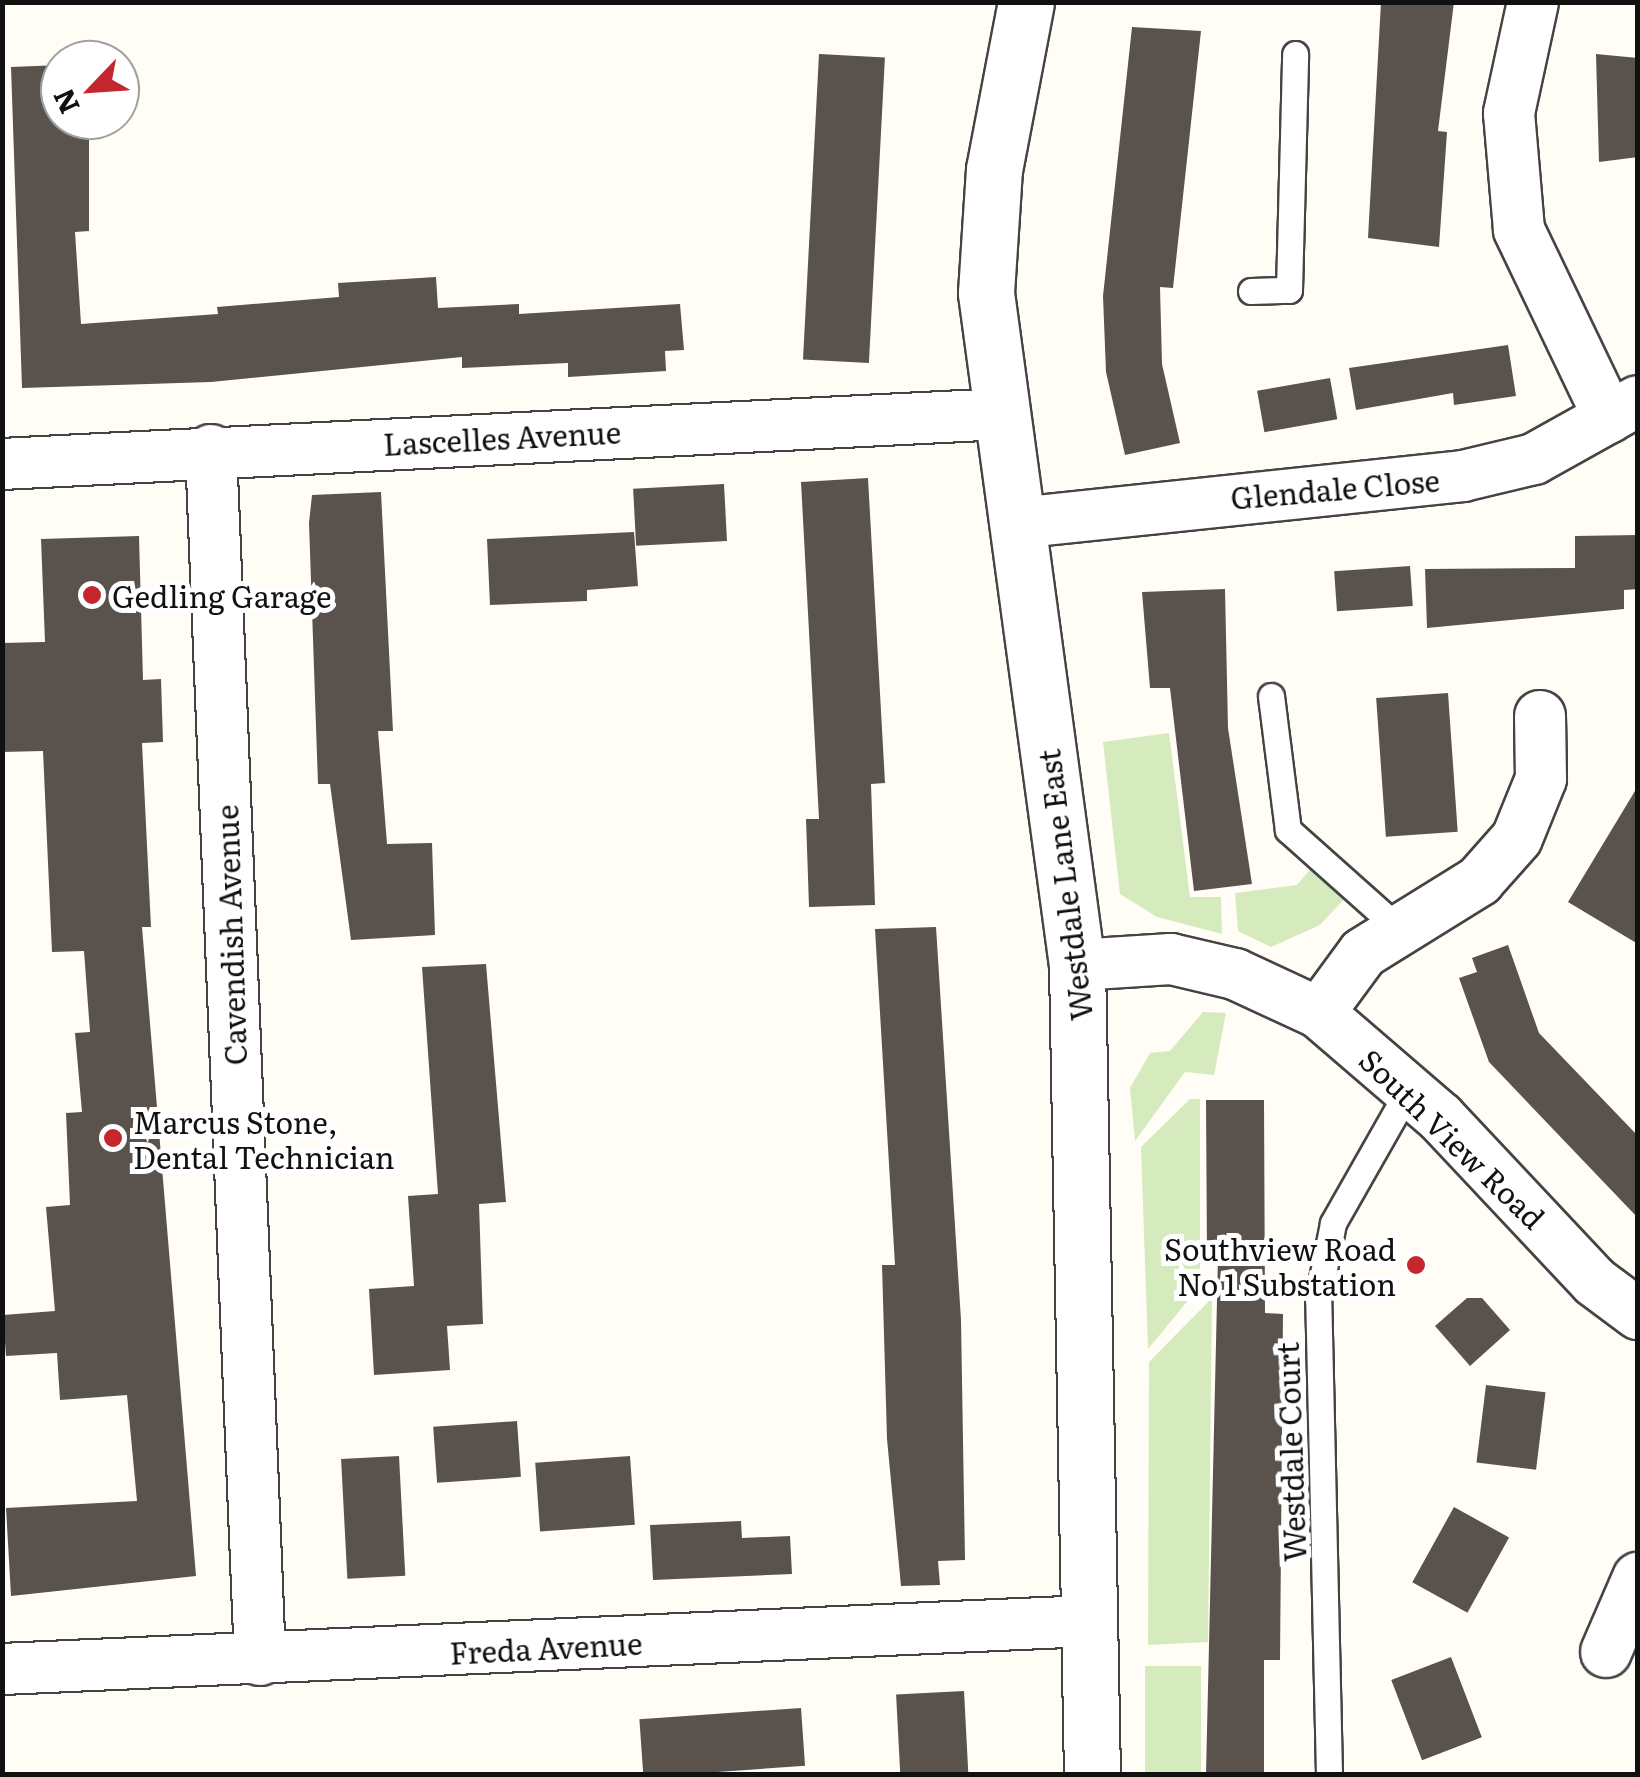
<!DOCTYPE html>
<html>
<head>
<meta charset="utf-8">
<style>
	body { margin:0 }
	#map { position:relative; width:1640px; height:1777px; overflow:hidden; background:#fffdf5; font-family:Literata,serif }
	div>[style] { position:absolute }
	.green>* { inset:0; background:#d5ebbd; transform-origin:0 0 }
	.building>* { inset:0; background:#5a524d; transform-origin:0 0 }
	.roads { filter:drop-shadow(2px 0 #444) drop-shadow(-2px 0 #444) drop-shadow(0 2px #444) drop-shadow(0 -2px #444) }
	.service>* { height:25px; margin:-12.5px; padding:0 12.5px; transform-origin:12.5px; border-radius:12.5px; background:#fff }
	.minor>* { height:50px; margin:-25px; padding:0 25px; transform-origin:25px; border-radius:25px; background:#fff }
	.tertiary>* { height:55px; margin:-27.5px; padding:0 27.5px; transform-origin:27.5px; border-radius:27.5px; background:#fff }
	.dots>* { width:28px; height:28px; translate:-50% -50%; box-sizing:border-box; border:5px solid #fff; border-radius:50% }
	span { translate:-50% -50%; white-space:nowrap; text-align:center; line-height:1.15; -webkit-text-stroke:10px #fff; paint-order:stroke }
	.street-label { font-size:30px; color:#111 }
	.poi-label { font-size:30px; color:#111 }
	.left { translate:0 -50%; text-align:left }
	.right { translate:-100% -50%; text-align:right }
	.frame { position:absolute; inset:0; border:5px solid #111; pointer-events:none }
	.north { position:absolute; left:40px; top:40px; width:100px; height:100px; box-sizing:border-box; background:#fff; border:2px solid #a0a0a0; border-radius:50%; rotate:245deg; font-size:28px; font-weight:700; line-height:40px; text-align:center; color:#111 }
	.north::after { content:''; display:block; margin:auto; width:35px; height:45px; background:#c4262e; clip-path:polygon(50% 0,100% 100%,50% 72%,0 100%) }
</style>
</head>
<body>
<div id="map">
	<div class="green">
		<i style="clip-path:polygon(1169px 733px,1190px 897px,1221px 897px,1222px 934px,1157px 917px,1120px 894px,1103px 742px)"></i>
		<i style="clip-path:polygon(1312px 867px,1347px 896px,1320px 925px,1271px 947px,1238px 931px,1235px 893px,1297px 885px)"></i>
		<i style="clip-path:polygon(1203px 1012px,1226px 1013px,1214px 1075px,1185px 1072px,1135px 1141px,1130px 1088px,1150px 1053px,1170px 1051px)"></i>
		<i style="clip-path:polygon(1190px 1099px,1200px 1099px,1200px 1286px,1148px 1349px,1141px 1147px)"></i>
		<i style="clip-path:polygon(1212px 1298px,1208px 1642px,1148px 1645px,1149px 1362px)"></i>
		<i style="left:1145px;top:1666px;width:56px;height:108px"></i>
	</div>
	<div class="building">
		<i style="clip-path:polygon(1381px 2px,1454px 2px,1438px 131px,1447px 132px,1439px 247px,1368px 238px)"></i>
		<i style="clip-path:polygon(1132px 27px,1201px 31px,1173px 288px,1160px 287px,1162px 364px,1180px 443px,1125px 455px,1106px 372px,1103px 296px)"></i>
		<i style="left:819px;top:54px;width:66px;height:306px;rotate:3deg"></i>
		<i style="clip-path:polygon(1596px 54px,1638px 58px,1638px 157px,1599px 162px)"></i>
		<i style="clip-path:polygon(60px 65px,60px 120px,89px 120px,89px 231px,75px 232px,81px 324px,218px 314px,217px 307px,339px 297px,338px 283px,436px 277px,438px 308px,519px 304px,519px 314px,680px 304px,684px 350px,665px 351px,666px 371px,568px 377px,568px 363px,462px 368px,462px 357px,211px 382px,22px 388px,11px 67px)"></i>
		<i style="clip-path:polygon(1508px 345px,1516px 396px,1454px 405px,1453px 393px,1356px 410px,1349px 368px)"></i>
		<i style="left:1330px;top:378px;width:42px;height:74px;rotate:80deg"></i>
		<i style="clip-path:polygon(868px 478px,885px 783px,871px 784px,875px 905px,809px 907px,806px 819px,819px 819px,801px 482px)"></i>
		<i style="left:724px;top:484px;width:57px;height:91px;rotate:87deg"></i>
		<i style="clip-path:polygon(381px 492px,393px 731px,378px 731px,387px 844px,432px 843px,435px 935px,351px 940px,330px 784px,318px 784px,309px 523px,312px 495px)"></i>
		<i style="clip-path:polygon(634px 532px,638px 586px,587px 590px,587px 601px,490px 605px,487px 539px)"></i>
		<i style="clip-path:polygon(1638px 535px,1638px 589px,1624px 590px,1624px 609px,1427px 628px,1425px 569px,1575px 568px,1575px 536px)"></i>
		<i style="clip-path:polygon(139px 536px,143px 680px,161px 679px,163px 742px,142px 743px,151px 927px,142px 927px,196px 1576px,11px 1596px,6px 1508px,137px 1501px,127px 1395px,60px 1400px,57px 1353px,6px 1356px,3px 1315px,55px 1311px,46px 1207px,70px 1205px,66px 1113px,82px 1112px,75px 1033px,90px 1032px,84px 951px,52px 952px,43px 751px,2px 752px,2px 643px,45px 642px,41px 539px)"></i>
		<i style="left:1410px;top:566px;width:40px;height:76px;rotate:86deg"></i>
		<i style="clip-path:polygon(1225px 589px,1228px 728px,1252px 884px,1194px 891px,1170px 688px,1150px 688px,1142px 592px)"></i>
		<i style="left:1448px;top:693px;width:139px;height:72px;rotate:86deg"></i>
		<i style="clip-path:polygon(1638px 786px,1638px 944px,1568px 902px)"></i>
		<i style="clip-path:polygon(936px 927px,961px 1320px,965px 1560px,938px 1561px,940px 1585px,901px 1586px,887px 1439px,882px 1265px,895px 1265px,875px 929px)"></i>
		<i style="clip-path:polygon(1508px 945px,1539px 1033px,1638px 1136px,1638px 1218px,1489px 1062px,1459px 978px,1477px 972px,1472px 958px)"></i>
		<i style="clip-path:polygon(486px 964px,506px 1202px,479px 1204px,483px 1324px,447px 1326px,450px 1370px,374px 1375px,369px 1289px,414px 1286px,408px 1196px,438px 1194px,422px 967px)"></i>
		<i style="clip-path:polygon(1206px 1100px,1264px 1100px,1265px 1313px,1283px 1314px,1280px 1660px,1264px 1660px,1264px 1774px,1206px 1774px,1218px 1257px,1207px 1257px)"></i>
		<i style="clip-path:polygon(1467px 1298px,1482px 1298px,1510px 1330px,1470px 1366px,1435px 1326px)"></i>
		<i style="left:1486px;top:1385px;width:60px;height:78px;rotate:7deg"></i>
		<i style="left:517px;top:1421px;width:56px;height:84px;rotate:86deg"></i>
		<i style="left:399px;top:1456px;width:120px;height:58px;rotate:87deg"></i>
		<i style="left:630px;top:1456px;width:69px;height:95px;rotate:86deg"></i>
		<i style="left:1454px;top:1507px;width:63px;height:86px;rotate:29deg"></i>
		<i style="clip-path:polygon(741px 1521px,742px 1538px,790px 1536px,792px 1574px,653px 1580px,650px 1525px)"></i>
		<i style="left:1451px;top:1657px;width:86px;height:64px;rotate:69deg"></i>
		<i style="left:964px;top:1691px;width:83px;height:68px;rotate:87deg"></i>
		<i style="left:801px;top:1708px;width:58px;height:162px;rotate:86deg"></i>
	</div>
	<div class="roads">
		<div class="service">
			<i style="left:1251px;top:291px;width:38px;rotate:-2deg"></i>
			<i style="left:1289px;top:290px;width:236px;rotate:-88.5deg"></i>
			<i style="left:1271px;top:696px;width:135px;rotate:82.8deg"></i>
			<i style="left:1288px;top:830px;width:149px;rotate:41.7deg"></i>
			<i style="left:1329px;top:1774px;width:475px;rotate:-91.3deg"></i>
			<i style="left:1318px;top:1299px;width:77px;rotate:-78.8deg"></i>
			<i style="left:1333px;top:1223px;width:154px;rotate:-60.4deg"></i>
		</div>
		<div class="minor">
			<i style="left:1533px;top:2px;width:114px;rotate:102.2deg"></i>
			<i style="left:1509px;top:113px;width:117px;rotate:85.1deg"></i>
			<i style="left:1519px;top:230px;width:208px;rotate:64.4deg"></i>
			<i style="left:211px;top:450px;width:1211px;rotate:87.68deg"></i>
			<i style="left:2px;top:464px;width:1001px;rotate:-2.86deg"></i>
			<i style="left:1017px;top:523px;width:448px;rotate:-6deg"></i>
			<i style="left:1463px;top:476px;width:73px;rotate:-13.5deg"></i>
			<i style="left:1534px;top:459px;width:119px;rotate:-29.1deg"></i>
			<i style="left:1077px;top:965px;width:94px;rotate:-3.7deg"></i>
			<i style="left:1171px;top:959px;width:66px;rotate:13.2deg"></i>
			<i style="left:1235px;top:974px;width:93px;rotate:24.9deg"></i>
			<i style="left:1319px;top:1013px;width:160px;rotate:40.7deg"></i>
			<i style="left:1440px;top:1117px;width:226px;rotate:46.8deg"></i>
			<i style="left:1595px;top:1282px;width:54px;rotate:36.7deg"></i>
			<i style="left:1319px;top:1013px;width:74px;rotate:-53.7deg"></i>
			<i style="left:1363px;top:953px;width:137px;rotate:-31.8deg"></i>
			<i style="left:1479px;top:881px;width:57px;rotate:-48.5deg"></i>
			<i style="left:1517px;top:838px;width:64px;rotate:-67.9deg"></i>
			<i style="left:1541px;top:779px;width:63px;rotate:-90.9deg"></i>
			<i style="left:1606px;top:1652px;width:81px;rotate:-66.6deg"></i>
			<i style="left:2px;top:1669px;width:1088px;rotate:-2.53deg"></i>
		</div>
		<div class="tertiary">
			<i style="left:1026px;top:2px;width:170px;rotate:100.8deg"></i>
			<i style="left:994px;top:169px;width:124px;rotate:93.7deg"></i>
			<i style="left:986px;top:293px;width:678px;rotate:82.29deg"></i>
			<i style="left:1077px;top:965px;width:809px;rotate:88.94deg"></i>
		</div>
	</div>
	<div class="dots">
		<i style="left:92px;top:595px;background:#c4262e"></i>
		<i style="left:113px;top:1138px;background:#c4262e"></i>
		<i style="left:1416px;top:1265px;background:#c4262e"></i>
	</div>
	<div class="street-label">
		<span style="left:502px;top:437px;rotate:-3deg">Lascelles Avenue</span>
		<span style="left:1335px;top:488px;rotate:-5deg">Glendale Close</span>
		<span style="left:1064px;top:885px;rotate:-97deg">Westdale Lane East</span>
		<span style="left:230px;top:935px;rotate:-92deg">Cavendish Avenue</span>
		<span style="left:1453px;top:1138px;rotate:44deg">South View Road</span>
		<span style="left:1290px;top:1452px;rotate:-92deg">Westdale Court</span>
		<span style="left:546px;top:1647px;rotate:-3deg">Freda Avenue</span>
	</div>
	<div class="poi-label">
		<span class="left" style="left:112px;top:595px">Gedling Garage</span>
		<span class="left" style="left:133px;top:1138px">Marcus Stone,<br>Dental Technician</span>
		<span class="right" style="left:1396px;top:1265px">Southview Road<br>No 1 Substation</span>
	</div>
	<div class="frame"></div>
	<div class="north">N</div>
</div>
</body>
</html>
